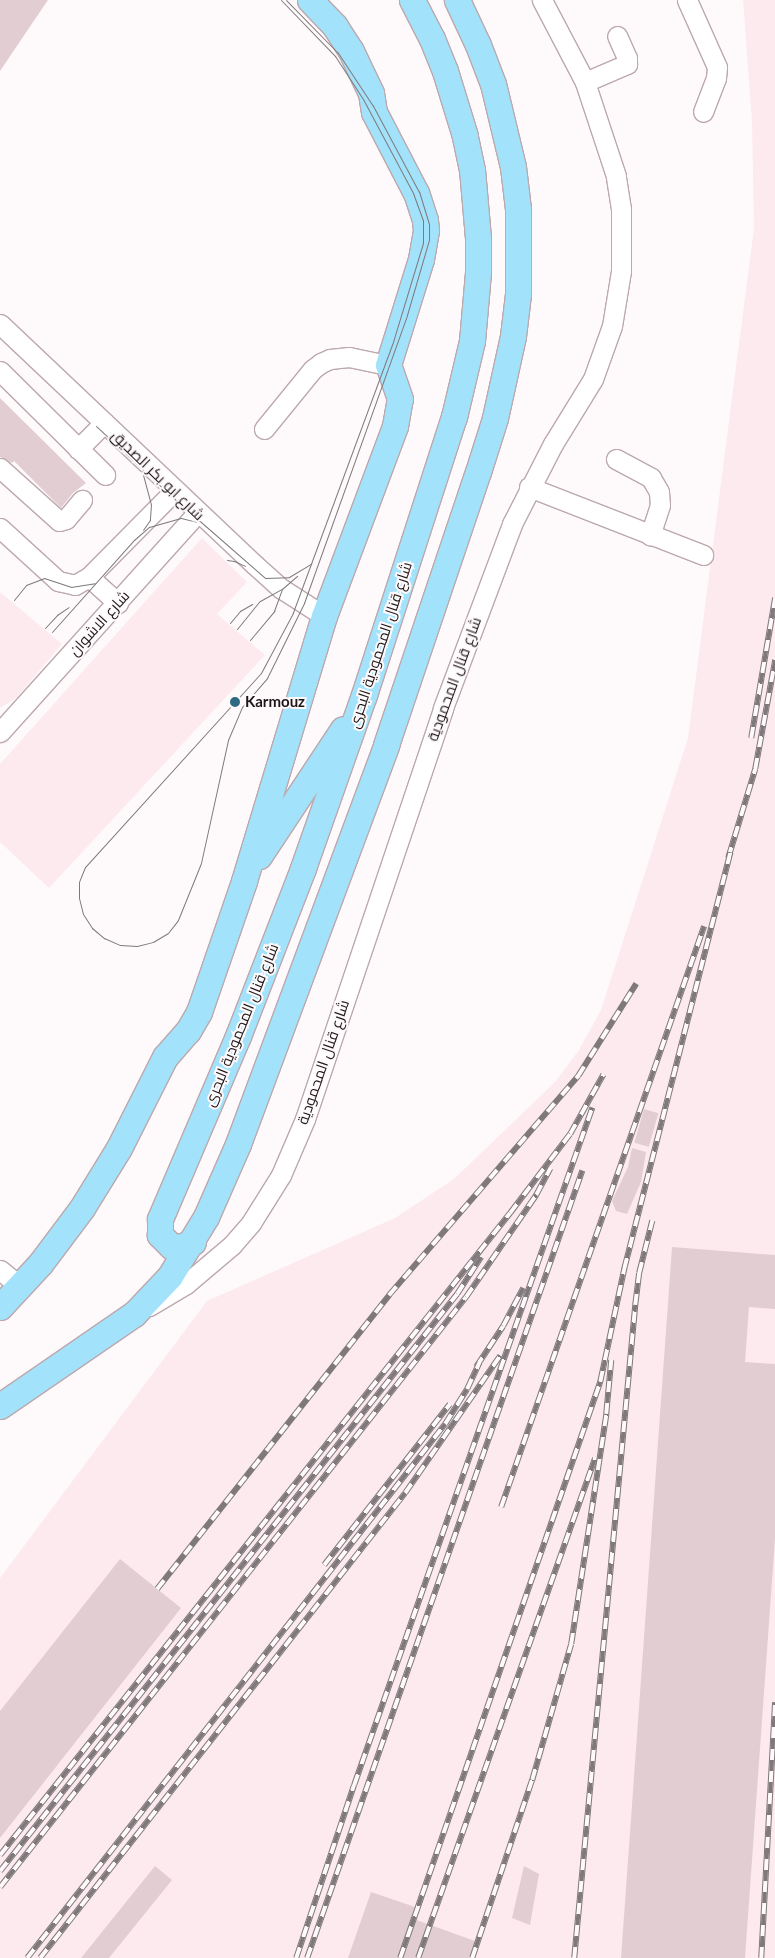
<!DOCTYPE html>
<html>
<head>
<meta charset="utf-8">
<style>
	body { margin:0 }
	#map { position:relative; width:775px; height:1958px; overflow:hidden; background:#fefafb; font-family:Lato,Cairo,sans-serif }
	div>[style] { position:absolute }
	.built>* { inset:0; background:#fdeaef }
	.building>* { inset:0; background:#e2cdd2; transform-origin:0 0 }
	.roads { filter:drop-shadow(1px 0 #bca8ad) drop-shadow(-1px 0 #bca8ad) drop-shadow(0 1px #bca8ad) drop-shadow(0 -1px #bca8ad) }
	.minor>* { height:19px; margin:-9.5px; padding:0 9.5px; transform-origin:9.5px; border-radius:9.5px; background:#fff }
	.major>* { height:25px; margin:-12.5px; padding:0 12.5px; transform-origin:12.5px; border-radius:12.5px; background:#a3e2fb }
	.tram>* { height:1px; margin:-0.5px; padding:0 0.5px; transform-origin:0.5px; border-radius:0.5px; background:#7f797b }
	.rail>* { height:5.5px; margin-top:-2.75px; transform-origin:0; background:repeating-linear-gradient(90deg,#fefafb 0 11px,#7f797b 0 22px); box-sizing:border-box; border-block:1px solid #7f797b }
	.dots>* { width:14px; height:14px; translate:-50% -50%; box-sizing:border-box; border:2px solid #fefafb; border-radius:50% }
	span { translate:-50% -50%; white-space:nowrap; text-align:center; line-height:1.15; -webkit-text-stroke:4px #fefafb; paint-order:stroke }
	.street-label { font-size:15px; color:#1e1719 }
	.poi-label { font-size:15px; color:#1e1719; font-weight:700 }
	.left { translate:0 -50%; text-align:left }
</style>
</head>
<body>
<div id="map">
	<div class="built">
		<i style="clip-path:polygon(743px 0,775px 0,775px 1958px,0 1958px,0 1578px,207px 1301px,395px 1218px,454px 1179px,555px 1082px,579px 1050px,601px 1010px,688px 738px,754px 228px,752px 122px)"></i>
		<i style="clip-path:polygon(202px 538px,247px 582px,217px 614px,265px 655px,49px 888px,0 842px,0 764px)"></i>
		<i style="clip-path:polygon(0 592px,62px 644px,16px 698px,0 708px)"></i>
	</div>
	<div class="building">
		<i style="clip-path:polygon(0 0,48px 0,0 71px)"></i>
		<i style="clip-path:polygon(0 398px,86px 483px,73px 493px,61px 508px,14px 461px,12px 463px,0 457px)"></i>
		<i style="left:644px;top:1109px;width:15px;height:35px;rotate:16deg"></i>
		<i style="clip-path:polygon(632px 1148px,646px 1152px,641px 1182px,627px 1214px,616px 1211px,612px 1201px,628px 1167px)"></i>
		<i style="clip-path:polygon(672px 1247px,775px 1255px,775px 1309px,749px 1307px,745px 1362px,775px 1364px,775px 1539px,745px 1958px,621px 1958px)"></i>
		<i style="clip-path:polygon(120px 1559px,181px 1608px,0 1838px,0 1711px)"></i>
		<i style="clip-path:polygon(155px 1866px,172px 1880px,109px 1958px,81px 1958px)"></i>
		<i style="clip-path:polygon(524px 1866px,539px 1874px,530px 1925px,512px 1918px)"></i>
		<i style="clip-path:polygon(371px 1892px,415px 1907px,411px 1918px,475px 1941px,469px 1958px,348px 1958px)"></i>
	</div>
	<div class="roads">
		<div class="minor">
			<i style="left:687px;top:0;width:73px;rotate:65.9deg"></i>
			<i style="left:717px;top:67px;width:11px;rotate:95deg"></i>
			<i style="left:716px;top:78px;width:36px;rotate:111deg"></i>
			<i style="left:585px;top:82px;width:46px;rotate:-23.2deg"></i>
			<i style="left:627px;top:64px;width:6px;rotate:-90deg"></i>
			<i style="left:627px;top:58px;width:24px;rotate:-114deg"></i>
			<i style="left:0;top:324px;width:351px;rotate:43.4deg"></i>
			<i style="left:255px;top:565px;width:36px;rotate:42deg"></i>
			<i style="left:282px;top:589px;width:50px;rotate:32.7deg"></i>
			<i style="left:0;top:371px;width:148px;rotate:44.7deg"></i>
			<i style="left:264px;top:429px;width:77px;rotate:-50.8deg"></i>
			<i style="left:313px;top:369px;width:10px;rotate:-37deg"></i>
			<i style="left:321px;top:363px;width:10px;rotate:-24deg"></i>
			<i style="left:330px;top:359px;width:19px;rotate:-6deg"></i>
			<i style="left:349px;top:357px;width:40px;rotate:12deg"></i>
			<i style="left:78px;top:449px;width:37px;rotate:-45deg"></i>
			<i style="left:616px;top:459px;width:40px;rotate:28deg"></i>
			<i style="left:651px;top:478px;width:16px;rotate:60deg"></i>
			<i style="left:659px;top:492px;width:13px;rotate:86deg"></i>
			<i style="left:660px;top:505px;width:32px;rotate:108deg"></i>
			<i style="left:0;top:468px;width:79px;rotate:41.9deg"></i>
			<i style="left:59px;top:521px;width:7px;rotate:-16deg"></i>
			<i style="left:66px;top:519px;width:25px;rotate:-50deg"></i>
			<i style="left:529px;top:487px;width:187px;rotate:21.3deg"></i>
			<i style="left:0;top:528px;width:79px;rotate:42.4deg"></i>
			<i style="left:58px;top:581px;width:17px;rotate:13deg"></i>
			<i style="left:75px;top:585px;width:16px;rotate:-30deg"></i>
			<i style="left:89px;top:577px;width:121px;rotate:-45.3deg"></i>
			<i style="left:89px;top:577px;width:39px;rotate:42deg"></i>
			<i style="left:0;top:732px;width:295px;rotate:-48deg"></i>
			<i style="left:0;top:1270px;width:26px;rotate:39deg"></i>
			<i style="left:149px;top:1306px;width:43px;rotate:-30.7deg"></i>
			<i style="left:186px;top:1284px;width:60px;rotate:-40.3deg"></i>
			<i style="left:232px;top:1245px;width:29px;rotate:-49deg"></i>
			<i style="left:251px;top:1223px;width:57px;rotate:-58deg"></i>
			<i style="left:281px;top:1175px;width:61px;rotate:-66.8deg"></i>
			<i style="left:305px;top:1119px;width:434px;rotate:-71.4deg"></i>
			<i style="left:443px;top:708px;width:197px;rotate:-69.4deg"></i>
			<i style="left:512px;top:524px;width:90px;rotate:-62.9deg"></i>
			<i style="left:553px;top:444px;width:76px;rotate:-58.4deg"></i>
			<i style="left:593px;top:379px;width:56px;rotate:-70.3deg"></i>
			<i style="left:612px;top:326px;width:56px;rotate:-80.7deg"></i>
			<i style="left:621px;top:271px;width:62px;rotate:-90deg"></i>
			<i style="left:621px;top:209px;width:33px;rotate:-99deg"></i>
			<i style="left:616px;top:176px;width:99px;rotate:-108.3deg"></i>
			<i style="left:585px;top:82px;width:93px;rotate:-117.7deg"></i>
		</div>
		<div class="major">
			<i style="left:259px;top:856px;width:152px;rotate:-56.5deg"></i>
			<i style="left:193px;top:1242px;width:15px;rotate:160deg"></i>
			<i style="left:179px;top:1247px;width:8px;rotate:-173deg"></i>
			<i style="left:171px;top:1246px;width:16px;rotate:-135deg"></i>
			<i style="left:160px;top:1235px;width:16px;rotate:-90deg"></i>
			<i style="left:160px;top:1219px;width:199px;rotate:-66.9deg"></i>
			<i style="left:238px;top:1036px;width:180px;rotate:-68.8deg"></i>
			<i style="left:303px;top:868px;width:183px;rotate:-70.6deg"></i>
			<i style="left:364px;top:695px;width:292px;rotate:-72.1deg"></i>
			<i style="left:454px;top:417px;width:78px;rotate:-76.7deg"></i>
			<i style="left:472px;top:341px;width:68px;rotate:-85deg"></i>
			<i style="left:478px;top:273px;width:35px;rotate:-90deg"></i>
			<i style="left:478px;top:238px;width:68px;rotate:-95deg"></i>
			<i style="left:472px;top:170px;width:35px;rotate:-102deg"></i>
			<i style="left:465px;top:136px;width:68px;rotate:-107.1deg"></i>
			<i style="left:445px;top:71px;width:35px;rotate:-112deg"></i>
			<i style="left:432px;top:39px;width:44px;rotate:-117.1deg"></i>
			<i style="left:0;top:1307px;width:59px;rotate:-47.1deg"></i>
			<i style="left:40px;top:1264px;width:70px;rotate:-53.1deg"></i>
			<i style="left:82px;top:1208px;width:70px;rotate:-58.3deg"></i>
			<i style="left:119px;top:1148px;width:102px;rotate:-63.2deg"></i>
			<i style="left:165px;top:1057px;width:35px;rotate:-49deg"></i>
			<i style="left:188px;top:1031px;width:22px;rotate:-60deg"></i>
			<i style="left:199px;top:1012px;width:139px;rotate:-71deg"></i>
			<i style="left:244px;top:881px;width:277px;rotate:-73.2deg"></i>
			<i style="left:324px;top:616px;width:203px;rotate:-69.5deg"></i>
			<i style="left:395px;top:426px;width:27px;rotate:-80deg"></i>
			<i style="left:400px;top:399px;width:36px;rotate:-109deg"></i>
			<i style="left:388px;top:365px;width:111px;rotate:-72.7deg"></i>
			<i style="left:421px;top:259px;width:29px;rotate:-80deg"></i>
			<i style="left:426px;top:230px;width:10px;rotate:-96deg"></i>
			<i style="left:425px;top:220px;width:28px;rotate:-108deg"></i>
			<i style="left:416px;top:193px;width:91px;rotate:-117.4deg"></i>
			<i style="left:374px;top:112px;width:19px;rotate:-99deg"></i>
			<i style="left:371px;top:93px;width:47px;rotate:-115.5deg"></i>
			<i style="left:351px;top:51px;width:30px;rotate:-123deg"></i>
			<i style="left:335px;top:26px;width:36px;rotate:-134deg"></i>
			<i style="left:0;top:1406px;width:163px;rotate:-34.5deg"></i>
			<i style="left:134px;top:1314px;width:52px;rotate:-46.5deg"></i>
			<i style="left:170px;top:1276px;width:69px;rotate:-58.6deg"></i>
			<i style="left:206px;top:1217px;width:80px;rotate:-66.3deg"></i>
			<i style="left:238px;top:1144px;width:426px;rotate:-69.6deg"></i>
			<i style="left:386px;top:745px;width:288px;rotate:-71.4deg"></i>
			<i style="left:478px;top:472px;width:57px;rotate:-72.5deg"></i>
			<i style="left:495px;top:418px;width:84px;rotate:-77.6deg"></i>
			<i style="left:513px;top:336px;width:42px;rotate:-83.2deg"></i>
			<i style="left:518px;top:294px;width:85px;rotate:-90deg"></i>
			<i style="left:518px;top:209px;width:42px;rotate:-96.8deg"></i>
			<i style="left:513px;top:167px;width:85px;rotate:-103.5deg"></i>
			<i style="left:493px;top:84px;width:42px;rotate:-111deg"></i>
			<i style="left:478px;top:45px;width:50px;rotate:-115deg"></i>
		</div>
	</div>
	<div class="tram">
		<i style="left:281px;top:0;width:78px;rotate:46deg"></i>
		<i style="left:335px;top:56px;width:51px;rotate:56.9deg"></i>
		<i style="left:363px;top:99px;width:106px;rotate:62deg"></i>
		<i style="left:413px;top:193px;width:29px;rotate:70deg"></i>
		<i style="left:423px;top:220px;width:23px;rotate:90deg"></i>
		<i style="left:423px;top:243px;width:103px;rotate:106.9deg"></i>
		<i style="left:393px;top:342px;width:289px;rotate:110.3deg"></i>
		<i style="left:293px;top:613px;width:68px;rotate:118.1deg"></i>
		<i style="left:261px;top:673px;width:262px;rotate:132.2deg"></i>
		<i style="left:85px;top:867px;width:16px;rotate:112deg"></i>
		<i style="left:79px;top:882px;width:16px;rotate:90deg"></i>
		<i style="left:79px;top:898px;width:16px;rotate:76deg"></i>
		<i style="left:83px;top:914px;width:17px;rotate:57deg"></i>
		<i style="left:92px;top:928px;width:16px;rotate:40deg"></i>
		<i style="left:104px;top:938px;width:17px;rotate:24deg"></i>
		<i style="left:120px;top:945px;width:17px;rotate:3deg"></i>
		<i style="left:137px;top:946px;width:16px;rotate:-14deg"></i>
		<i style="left:153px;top:942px;width:17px;rotate:-31deg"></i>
		<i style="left:168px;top:933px;width:16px;rotate:-52deg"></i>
		<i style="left:178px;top:920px;width:61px;rotate:-68deg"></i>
		<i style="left:201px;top:863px;width:126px;rotate:-77.6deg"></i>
		<i style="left:228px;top:740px;width:36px;rotate:-67deg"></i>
		<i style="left:242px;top:707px;width:38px;rotate:-49deg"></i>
		<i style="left:267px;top:678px;width:84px;rotate:-63.7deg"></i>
		<i style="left:304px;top:603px;width:306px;rotate:-70.3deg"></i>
		<i style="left:407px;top:315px;width:78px;rotate:-73.7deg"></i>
		<i style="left:429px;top:240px;width:16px;rotate:-90deg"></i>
		<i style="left:429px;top:224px;width:34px;rotate:-107deg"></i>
		<i style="left:419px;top:192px;width:98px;rotate:-118.1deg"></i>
		<i style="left:373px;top:106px;width:64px;rotate:-123.4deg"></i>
		<i style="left:338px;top:53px;width:74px;rotate:-134.5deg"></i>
		<i style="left:96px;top:426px;width:101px;rotate:43deg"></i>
		<i style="left:170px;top:495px;width:126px;rotate:41.1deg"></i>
		<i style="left:265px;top:578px;width:24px;rotate:-2deg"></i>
		<i style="left:289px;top:577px;width:26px;rotate:-31deg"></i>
		<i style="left:142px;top:471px;width:34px;rotate:75deg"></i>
		<i style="left:151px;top:504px;width:16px;rotate:94deg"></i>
		<i style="left:150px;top:520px;width:12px;rotate:125deg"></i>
		<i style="left:227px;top:560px;width:7px;rotate:8deg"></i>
		<i style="left:234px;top:561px;width:12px;rotate:24deg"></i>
		<i style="left:14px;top:600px;width:19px;rotate:-51deg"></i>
		<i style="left:26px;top:585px;width:19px;rotate:-21deg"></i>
		<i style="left:44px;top:578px;width:28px;rotate:18deg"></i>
		<i style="left:71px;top:587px;width:24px;rotate:-9deg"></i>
		<i style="left:230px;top:623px;width:16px;rotate:-50deg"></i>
		<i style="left:240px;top:611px;width:14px;rotate:-30deg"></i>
		<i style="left:45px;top:628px;width:18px;rotate:-47deg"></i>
		<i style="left:57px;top:615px;width:14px;rotate:-34deg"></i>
		<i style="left:237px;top:629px;width:36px;rotate:-51deg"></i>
		<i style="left:260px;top:601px;width:25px;rotate:-29deg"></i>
		<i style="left:52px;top:632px;width:123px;rotate:-48.3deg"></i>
		<i style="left:134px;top:540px;width:20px;rotate:-41deg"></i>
		<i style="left:149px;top:527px;width:33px;rotate:-16deg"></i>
		<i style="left:181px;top:518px;width:16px;rotate:14deg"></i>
		<i style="left:250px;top:640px;width:38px;rotate:-50deg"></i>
		<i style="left:274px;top:611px;width:23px;rotate:-70deg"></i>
		<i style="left:282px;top:589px;width:20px;rotate:-41deg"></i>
	</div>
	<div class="rail">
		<i style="left:751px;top:738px;width:142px;rotate:-80.3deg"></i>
		<i style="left:728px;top:858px;width:93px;rotate:-73.1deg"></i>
		<i style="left:755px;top:769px;width:111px;rotate:-79.6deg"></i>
		<i style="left:476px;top:1367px;width:49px;rotate:-56.6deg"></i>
		<i style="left:503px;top:1326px;width:43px;rotate:-62.2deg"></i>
		<i style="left:501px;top:1507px;width:615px;rotate:-70.74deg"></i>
		<i style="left:324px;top:1565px;width:204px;rotate:-52deg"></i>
		<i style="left:157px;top:1589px;width:375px;rotate:-51.7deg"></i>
		<i style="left:389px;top:1295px;width:289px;rotate:-49.2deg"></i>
		<i style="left:578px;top:1076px;width:109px;rotate:-57.8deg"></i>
		<i style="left:0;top:1855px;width:820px;rotate:-51.54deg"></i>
		<i style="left:510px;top:1213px;width:99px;rotate:-52.8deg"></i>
		<i style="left:570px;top:1134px;width:68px;rotate:-60.8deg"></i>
		<i style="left:0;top:1871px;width:736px;rotate:-51.62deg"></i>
		<i style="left:457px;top:1294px;width:44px;rotate:-57deg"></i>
		<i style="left:0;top:1887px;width:752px;rotate:-51.7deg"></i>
		<i style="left:466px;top:1297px;width:124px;rotate:-55.5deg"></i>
		<i style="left:536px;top:1195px;width:30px;rotate:-62deg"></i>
		<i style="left:27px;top:1958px;width:678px;rotate:-51.95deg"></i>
		<i style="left:445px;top:1424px;width:41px;rotate:-57.8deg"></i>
		<i style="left:467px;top:1389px;width:29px;rotate:-65deg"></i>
		<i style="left:40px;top:1958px;width:591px;rotate:-51.87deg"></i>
		<i style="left:405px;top:1493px;width:167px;rotate:-55.3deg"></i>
		<i style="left:296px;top:1958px;width:182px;rotate:-71.5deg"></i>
		<i style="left:354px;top:1785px;width:718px;rotate:-70.63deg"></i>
		<i style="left:307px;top:1958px;width:834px;rotate:-70.74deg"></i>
		<i style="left:400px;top:1958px;width:610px;rotate:-70.85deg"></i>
		<i style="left:600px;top:1382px;width:116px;rotate:-78deg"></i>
		<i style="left:624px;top:1269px;width:430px;rotate:-75.7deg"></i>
		<i style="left:418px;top:1958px;width:530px;rotate:-70.51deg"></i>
		<i style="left:472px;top:1958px;width:188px;rotate:-71.4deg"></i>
		<i style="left:532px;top:1780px;width:141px;rotate:-74deg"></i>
		<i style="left:571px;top:1644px;width:233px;rotate:-81.3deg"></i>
		<i style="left:606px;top:1414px;width:54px;rotate:-84.7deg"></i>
		<i style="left:574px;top:1958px;width:656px;rotate:-84.66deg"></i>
		<i style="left:635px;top:1305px;width:32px;rotate:-83deg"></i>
		<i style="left:639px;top:1273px;width:54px;rotate:-76deg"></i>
		<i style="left:761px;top:1958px;width:256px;rotate:-86.9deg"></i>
	</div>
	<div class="dots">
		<i style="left:235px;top:702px;background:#2e6a82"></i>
	</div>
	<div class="street-label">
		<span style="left:158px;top:475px;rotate:44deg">شارع ابو بكر الصديق</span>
		<span style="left:99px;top:623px;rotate:-48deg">شارع الاشوان</span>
		<span style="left:380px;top:645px;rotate:-72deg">شارع قنال المحمودية البحرى</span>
		<span style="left:454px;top:679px;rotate:-70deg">شارع قنال المحمودية</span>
		<span style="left:241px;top:1025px;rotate:-68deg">شارع قنال المحمودية البحرى</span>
		<span style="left:323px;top:1062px;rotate:-71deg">شارع قنال المحمودية</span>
	</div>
	<div class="poi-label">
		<span class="left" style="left:245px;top:702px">Karmouz</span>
	</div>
</div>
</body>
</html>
